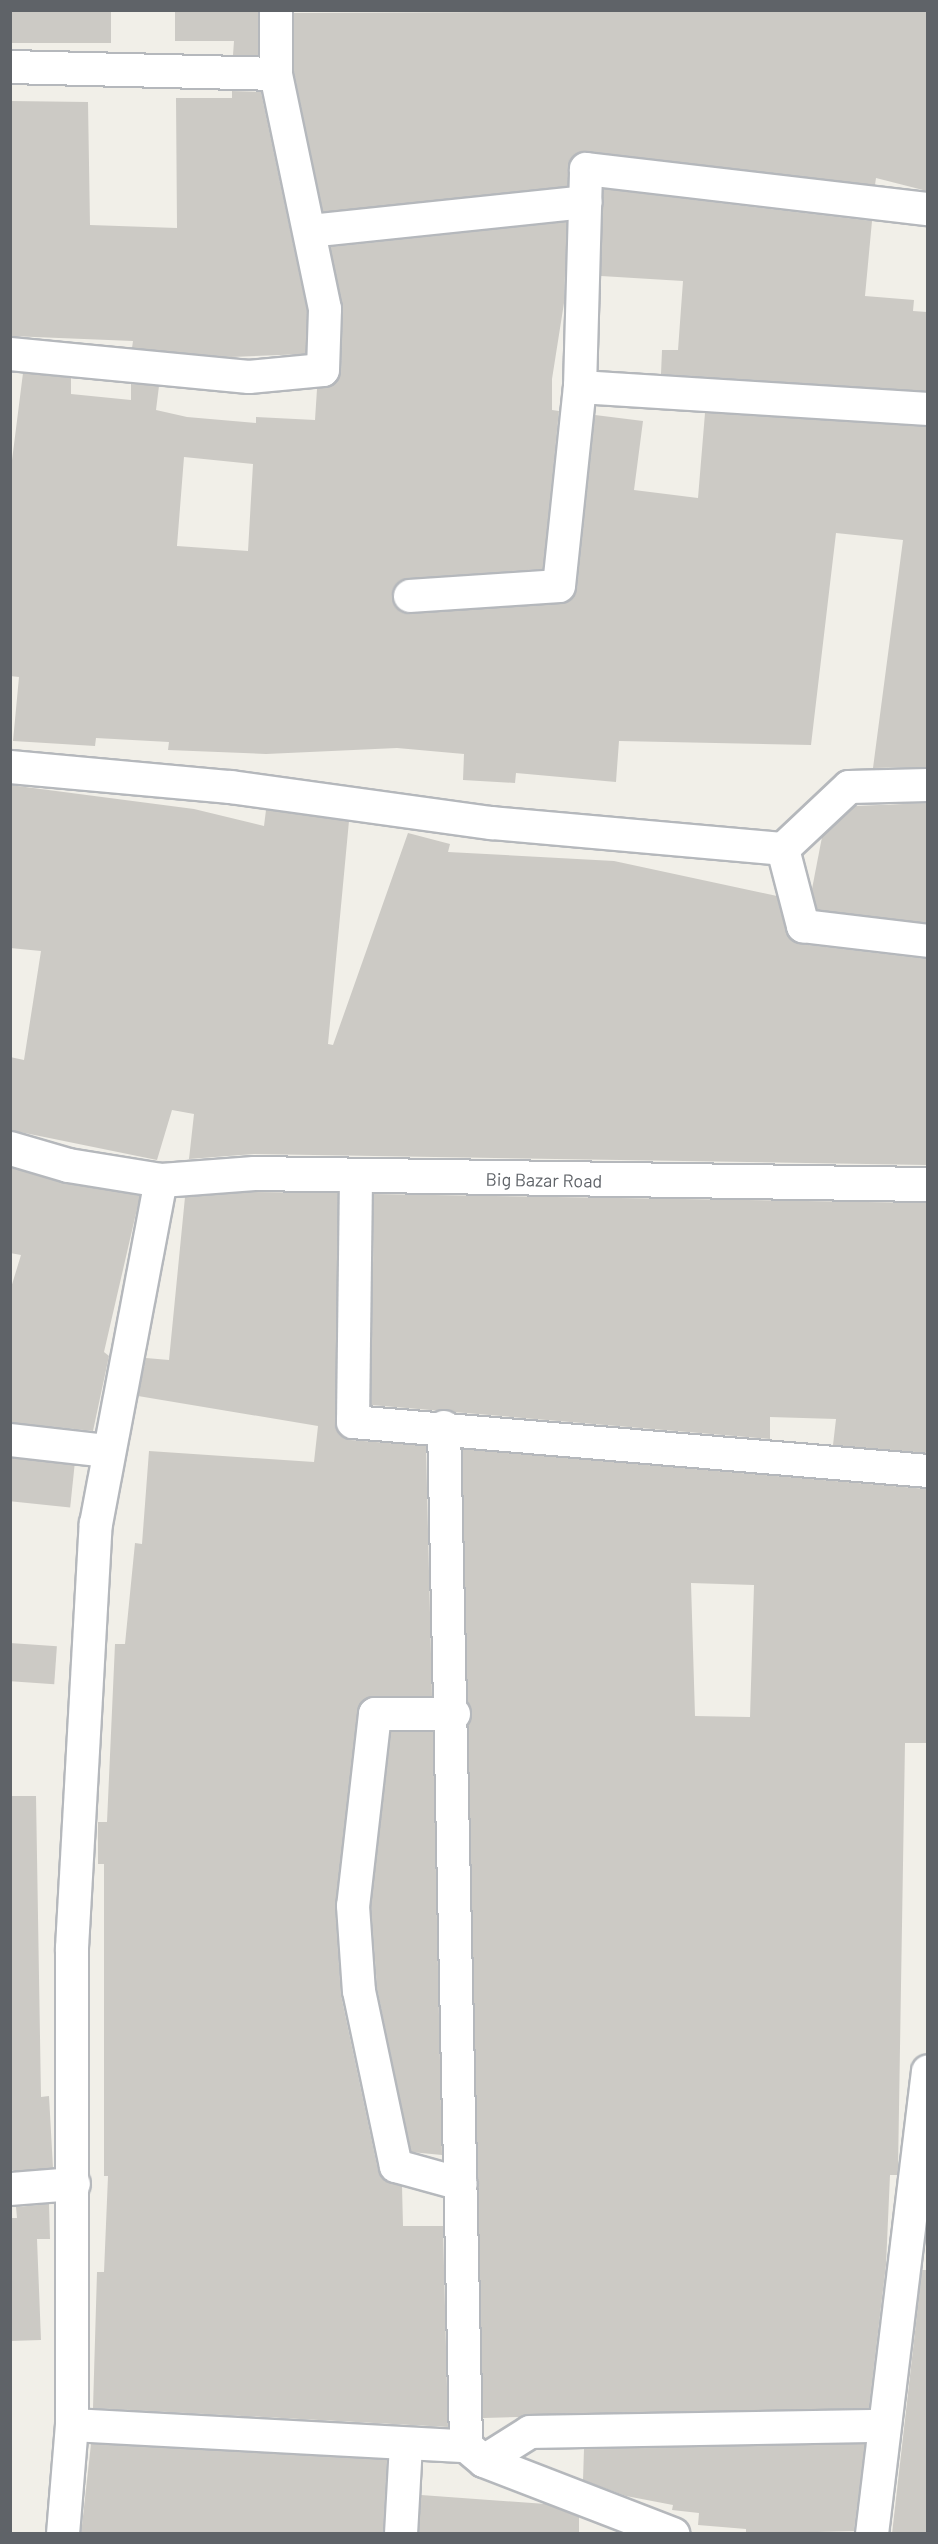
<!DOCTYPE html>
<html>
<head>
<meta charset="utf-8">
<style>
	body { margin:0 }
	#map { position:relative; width:938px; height:2544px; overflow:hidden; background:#f1efe8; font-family:Barlow,sans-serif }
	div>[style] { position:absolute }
	.building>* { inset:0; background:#cccac5; transform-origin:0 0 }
	.roads { filter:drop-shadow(2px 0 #b5b8bc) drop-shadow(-2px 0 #b5b8bc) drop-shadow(0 2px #b5b8bc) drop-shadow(0 -2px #b5b8bc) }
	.minor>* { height:32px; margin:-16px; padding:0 16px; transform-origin:16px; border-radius:16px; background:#fff }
	.tertiary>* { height:33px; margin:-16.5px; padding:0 16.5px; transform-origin:16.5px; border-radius:16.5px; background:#fff }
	span { translate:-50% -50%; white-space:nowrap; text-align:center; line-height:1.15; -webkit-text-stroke:4.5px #fff; paint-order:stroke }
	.street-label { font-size:18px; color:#5f6368 }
	.frame { position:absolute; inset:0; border:12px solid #5f6368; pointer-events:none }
</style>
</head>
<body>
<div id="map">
	<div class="building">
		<i style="left:10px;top:10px;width:101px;height:33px"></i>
		<i style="clip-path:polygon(175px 10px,258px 10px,258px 56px,233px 55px,234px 41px,175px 41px)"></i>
		<i style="clip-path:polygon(927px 10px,927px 191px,876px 178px,875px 185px,587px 151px,571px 160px,568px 186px,323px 212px,294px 72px,294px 13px)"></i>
		<i style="clip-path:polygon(232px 91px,261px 92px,307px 311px,306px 354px,231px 357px,132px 348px,133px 341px,10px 336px,10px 101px,88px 102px,90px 225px,177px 228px,176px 98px,232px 98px)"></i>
		<i style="clip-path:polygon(603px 189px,872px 221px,865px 296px,914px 300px,913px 311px,927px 312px,927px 391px,661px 374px,662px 350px,678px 350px,683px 281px,601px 276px)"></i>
		<i style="clip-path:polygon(evenodd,567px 222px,564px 303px,552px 379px,552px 410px,559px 411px,543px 569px,408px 578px,394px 589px,395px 606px,411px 614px,569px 601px,577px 588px,595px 415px,643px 421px,634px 490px,698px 498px,705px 413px,927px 427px,927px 767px,873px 768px,903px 540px,836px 533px,811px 745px,619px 741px,616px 782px,516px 773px,515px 783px,463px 780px,464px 754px,397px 748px,266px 754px,168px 750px,169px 742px,96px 738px,95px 746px,13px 741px,19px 677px,10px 676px,10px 476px,23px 373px,71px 378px,71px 394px,131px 400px,131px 384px,159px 386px,156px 410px,187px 417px,256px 423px,256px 417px,315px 420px,317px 389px,333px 385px,341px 371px,343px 309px,330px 247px,567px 222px,184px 457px,253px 464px,248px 551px,177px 546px,184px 457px)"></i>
		<i style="clip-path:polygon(10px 785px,194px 809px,264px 826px,266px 810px,349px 821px,328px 1044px,333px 1045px,408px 833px,450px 844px,448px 852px,614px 861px,777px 896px,786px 931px,800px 944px,927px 959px,927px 1165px,254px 1154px,189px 1159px,194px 1114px,172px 1110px,157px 1160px,10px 1130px,10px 1057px,24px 1060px,41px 951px,10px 948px)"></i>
		<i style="clip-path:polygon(927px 803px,927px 923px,817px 910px,812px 889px,822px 837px,855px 806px)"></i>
		<i style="clip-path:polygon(10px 1168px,140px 1196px,104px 1352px,109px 1356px,93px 1431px,10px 1422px,10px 1291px,21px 1255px,10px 1253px)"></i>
		<i style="clip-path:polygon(255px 1192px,338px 1193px,337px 1430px,351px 1440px,426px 1446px,432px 1696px,374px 1696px,360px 1704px,335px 1907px,341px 1995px,378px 2170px,383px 2179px,402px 2186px,403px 2226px,443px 2226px,448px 2427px,93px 2408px,97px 2272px,104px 2272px,108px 2176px,104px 2176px,104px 1864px,98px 1864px,98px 1822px,107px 1822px,115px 1644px,125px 1644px,135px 1543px,142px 1544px,149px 1451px,314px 1462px,318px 1426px,138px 1396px,146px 1358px,169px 1360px,185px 1197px)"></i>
		<i style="clip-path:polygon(374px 1194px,927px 1203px,927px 1453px,833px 1445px,836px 1419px,770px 1417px,770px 1439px,371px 1405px)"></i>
		<i style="clip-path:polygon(evenodd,462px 1449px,927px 1489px,927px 1743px,905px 1743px,898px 2169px,897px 2175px,890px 2175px,886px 2265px,869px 2408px,483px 2418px,462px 1449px,691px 1583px,754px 1585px,750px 1717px,695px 1716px,691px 1583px)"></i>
		<i style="left:10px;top:1458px;width:65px;height:43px;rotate:6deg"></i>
		<i style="left:10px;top:1643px;width:47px;height:38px;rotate:4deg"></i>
		<i style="clip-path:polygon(391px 1732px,433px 1732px,442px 2155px,411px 2152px,377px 1988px,371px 1906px)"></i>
		<i style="clip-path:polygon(10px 1796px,36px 1796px,41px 2097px,49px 2096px,53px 2168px,15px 2171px,10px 2169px)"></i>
		<i style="clip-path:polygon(49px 2204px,50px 2239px,37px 2239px,41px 2340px,10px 2341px,10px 2218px,17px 2218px,16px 2207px)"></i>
		<i style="clip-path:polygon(922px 2270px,927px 2270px,927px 2534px,892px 2534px)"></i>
		<i style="clip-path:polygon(91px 2444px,387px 2460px,383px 2534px,81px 2534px)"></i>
		<i style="clip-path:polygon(865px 2444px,854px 2531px,746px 2534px,746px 2529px,698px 2525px,699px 2513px,672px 2510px,673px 2505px,626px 2496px,583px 2480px,584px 2449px)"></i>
		<i style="clip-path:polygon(421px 2495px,546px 2504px,579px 2517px,579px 2534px,419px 2534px)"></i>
	</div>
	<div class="roads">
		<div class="minor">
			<i style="left:10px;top:67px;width:266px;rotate:1.5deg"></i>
			<i style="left:310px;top:231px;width:277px;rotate:-6deg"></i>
			<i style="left:10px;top:354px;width:240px;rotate:5.5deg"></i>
			<i style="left:249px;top:377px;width:74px;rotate:-5.4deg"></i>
			<i style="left:323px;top:370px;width:61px;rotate:-88.1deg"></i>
			<i style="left:325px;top:309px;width:240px;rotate:-101.8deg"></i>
			<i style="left:276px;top:74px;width:64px;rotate:-90deg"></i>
			<i style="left:580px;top:387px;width:349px;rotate:3.6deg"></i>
			<i style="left:410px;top:596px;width:149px;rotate:-3.8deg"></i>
			<i style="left:559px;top:586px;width:200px;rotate:-84deg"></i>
			<i style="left:580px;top:387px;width:218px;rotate:-88.4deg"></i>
			<i style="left:586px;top:169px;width:344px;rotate:6.7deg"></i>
			<i style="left:10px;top:767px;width:222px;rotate:5.2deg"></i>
			<i style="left:231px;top:787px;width:263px;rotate:7.9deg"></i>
			<i style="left:492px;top:823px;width:292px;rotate:5.1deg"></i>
			<i style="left:928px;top:785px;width:79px;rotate:178.5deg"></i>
			<i style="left:849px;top:787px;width:91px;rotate:136.8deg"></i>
			<i style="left:783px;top:849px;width:80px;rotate:75.4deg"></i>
			<i style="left:803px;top:926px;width:126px;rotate:6.8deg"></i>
			<i style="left:356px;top:1177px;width:245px;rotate:90.7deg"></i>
			<i style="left:353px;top:1422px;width:577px;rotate:4.87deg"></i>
			<i style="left:444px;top:1427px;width:1019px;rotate:88.76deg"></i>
			<i style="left:10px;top:1440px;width:98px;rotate:6.5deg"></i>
			<i style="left:454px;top:1714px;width:79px;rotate:180deg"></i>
			<i style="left:375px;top:1714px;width:193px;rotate:96.5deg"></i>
			<i style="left:353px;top:1906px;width:85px;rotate:86deg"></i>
			<i style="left:359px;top:1991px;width:179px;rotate:78.1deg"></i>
			<i style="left:396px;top:2166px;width:67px;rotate:15.5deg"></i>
			<i style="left:10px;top:2189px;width:64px;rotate:-4.5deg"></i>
			<i style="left:72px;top:2425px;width:395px;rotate:3.1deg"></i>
			<i style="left:466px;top:2446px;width:23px;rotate:40deg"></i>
			<i style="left:484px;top:2461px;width:203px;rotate:21.1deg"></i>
			<i style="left:484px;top:2461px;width:54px;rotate:-32.2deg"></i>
			<i style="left:530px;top:2432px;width:353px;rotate:-1deg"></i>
			<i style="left:63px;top:2534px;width:109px;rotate:-85.3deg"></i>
			<i style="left:72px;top:2425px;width:477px;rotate:-90deg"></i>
			<i style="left:72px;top:1948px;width:425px;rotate:-86.8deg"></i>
			<i style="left:96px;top:1524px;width:350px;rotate:-79.3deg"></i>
			<i style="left:401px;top:2534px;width:89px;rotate:-86.8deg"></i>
			<i style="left:872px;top:2534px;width:466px;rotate:-83.1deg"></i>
		</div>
		<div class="tertiary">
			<i style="left:10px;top:1148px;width:60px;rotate:16.3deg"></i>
			<i style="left:68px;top:1165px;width:94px;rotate:9.2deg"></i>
			<i style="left:161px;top:1180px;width:93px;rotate:-4.3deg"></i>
			<i style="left:254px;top:1173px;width:674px;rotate:0.94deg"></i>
		</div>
	</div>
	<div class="street-label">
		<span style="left:544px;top:1180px;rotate:1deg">Big Bazar Road</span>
	</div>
	<div class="frame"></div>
</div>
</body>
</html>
